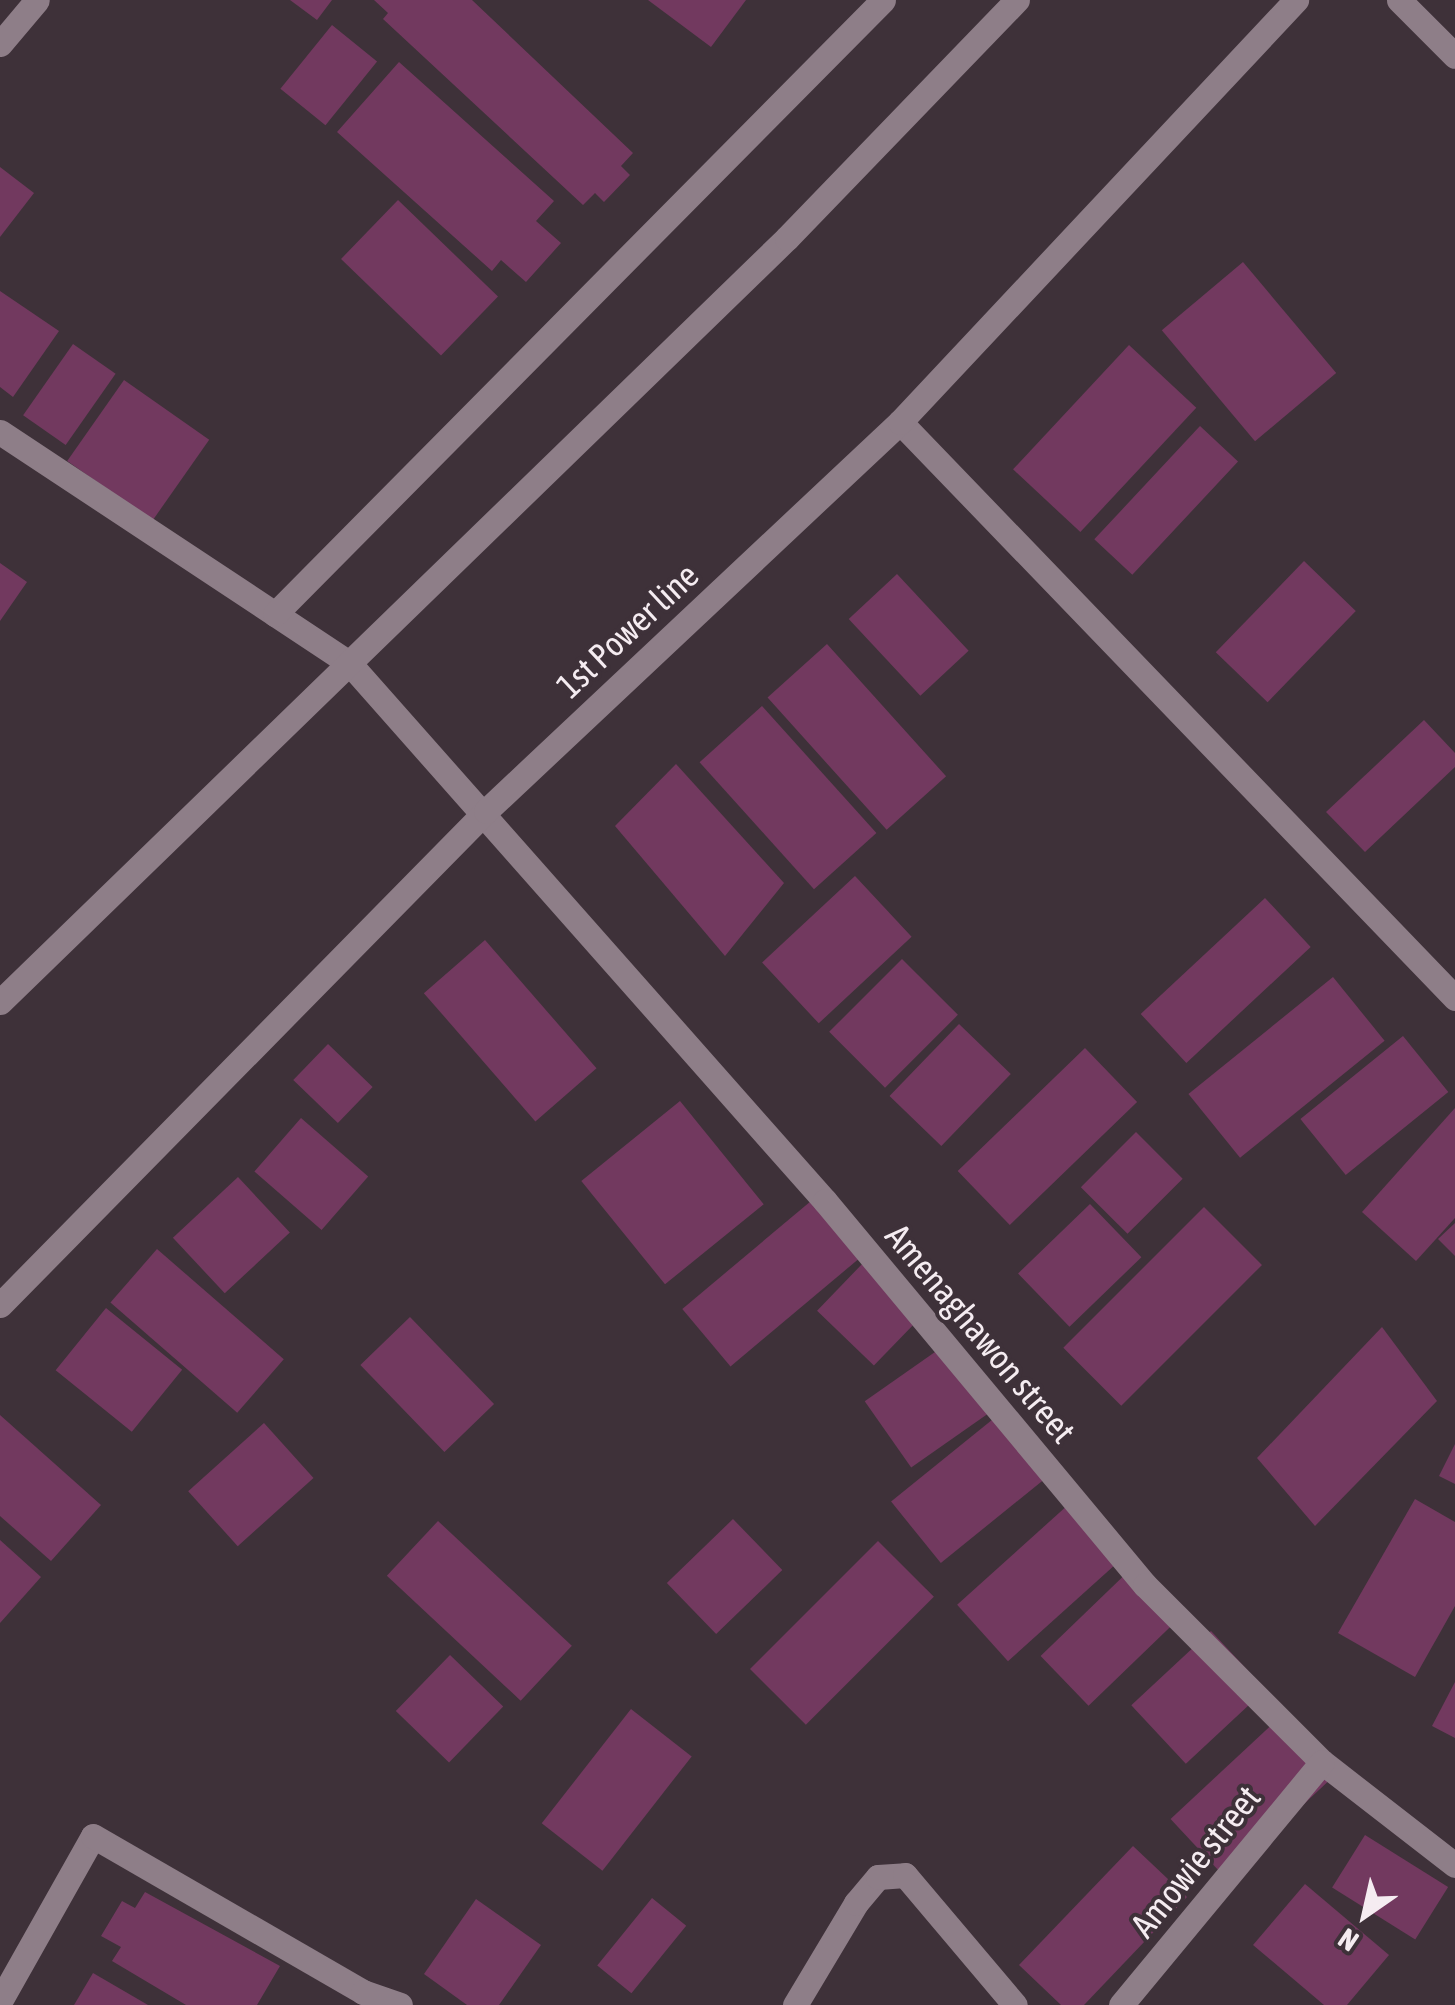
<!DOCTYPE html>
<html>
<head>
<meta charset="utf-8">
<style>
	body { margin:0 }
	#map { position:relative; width:1455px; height:2005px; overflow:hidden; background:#3e3139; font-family:"Asap Condensed",sans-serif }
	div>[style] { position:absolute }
	.building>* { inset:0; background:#72395f; transform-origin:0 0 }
	.minor>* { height:25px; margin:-12.5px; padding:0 12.5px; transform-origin:12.5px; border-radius:12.5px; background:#8e7e88 }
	span { translate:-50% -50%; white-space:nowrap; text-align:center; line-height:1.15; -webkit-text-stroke:8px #3e3139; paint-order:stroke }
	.street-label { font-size:35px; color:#f5ecf1 }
	.north { position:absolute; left:1315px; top:1865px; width:100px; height:100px; -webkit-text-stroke:8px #3e3139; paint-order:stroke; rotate:214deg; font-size:28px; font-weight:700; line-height:40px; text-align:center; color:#f5ecf1 }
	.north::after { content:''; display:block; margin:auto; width:35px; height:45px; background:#f5ecf1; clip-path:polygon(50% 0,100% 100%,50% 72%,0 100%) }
</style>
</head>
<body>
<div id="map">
	<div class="building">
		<i style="clip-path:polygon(290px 0,332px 0,317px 20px)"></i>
		<i style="clip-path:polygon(374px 0,472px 0,633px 153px,621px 166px,630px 175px,604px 202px,595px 193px,583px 205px,383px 19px,388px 13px)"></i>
		<i style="clip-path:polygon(648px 0,746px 0,711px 47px)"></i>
		<i style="left:332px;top:25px;width:58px;height:82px;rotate:39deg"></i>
		<i style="clip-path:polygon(399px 62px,554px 201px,536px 221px,561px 243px,526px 282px,501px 260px,492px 271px,337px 132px)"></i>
		<i style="clip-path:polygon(0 167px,34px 193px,0 237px)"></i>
		<i style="left:398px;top:200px;width:139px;height:82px;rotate:44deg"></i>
		<i style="left:1243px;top:262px;width:145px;height:106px;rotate:50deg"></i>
		<i style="clip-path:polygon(0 291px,59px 331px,13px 397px,0 387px)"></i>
		<i style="left:73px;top:344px;width:52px;height:87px;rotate:35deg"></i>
		<i style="left:1129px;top:345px;width:92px;height:170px;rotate:43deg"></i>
		<i style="left:124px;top:380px;width:104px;height:99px;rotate:35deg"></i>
		<i style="left:1200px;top:426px;width:52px;height:155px;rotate:43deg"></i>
		<i style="left:1304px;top:561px;width:72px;height:127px;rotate:44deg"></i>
		<i style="clip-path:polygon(0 563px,27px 582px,0 621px)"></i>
		<i style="left:897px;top:574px;width:105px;height:66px;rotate:47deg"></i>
		<i style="left:827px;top:644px;width:178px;height:80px;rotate:48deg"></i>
		<i style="left:762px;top:706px;width:171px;height:84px;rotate:48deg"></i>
		<i style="clip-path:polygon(1424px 720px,1455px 753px,1455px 767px,1365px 852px,1326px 812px)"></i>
		<i style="clip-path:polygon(676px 764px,784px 883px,725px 956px,615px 826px)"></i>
		<i style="left:855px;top:876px;width:83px;height:127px;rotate:47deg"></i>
		<i style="left:1265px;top:898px;width:67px;height:170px;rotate:47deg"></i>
		<i style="left:485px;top:940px;width:170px;height:81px;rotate:49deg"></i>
		<i style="left:902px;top:959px;width:79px;height:103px;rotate:45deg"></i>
		<i style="left:1333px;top:977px;width:82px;height:186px;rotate:51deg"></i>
		<i style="left:959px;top:1024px;width:72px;height:100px;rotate:44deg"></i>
		<i style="left:1403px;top:1036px;width:72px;height:132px;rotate:51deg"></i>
		<i style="left:328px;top:1044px;width:62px;height:50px;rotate:44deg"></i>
		<i style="left:1085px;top:1048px;width:75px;height:177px;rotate:46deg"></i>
		<i style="left:680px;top:1101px;width:133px;height:127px;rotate:51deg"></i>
		<i style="clip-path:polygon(1455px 1108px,1455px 1218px,1416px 1261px,1362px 1212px)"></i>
		<i style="left:301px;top:1118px;width:89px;height:71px;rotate:41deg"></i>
		<i style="left:1136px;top:1132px;width:66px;height:78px;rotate:45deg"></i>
		<i style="left:238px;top:1177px;width:76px;height:89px;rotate:47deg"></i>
		<i style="left:811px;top:1201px;width:75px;height:168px;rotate:50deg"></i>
		<i style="left:1090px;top:1204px;width:74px;height:100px;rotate:46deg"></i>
		<i style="left:1204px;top:1207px;width:82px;height:199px;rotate:45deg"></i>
		<i style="clip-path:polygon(1455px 1223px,1455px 1256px,1438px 1239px)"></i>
		<i style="left:157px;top:1249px;width:168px;height:71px;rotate:41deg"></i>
		<i style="left:865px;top:1261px;width:79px;height:69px;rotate:44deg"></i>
		<i style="left:106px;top:1308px;width:98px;height:80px;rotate:39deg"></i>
		<i style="left:410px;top:1317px;width:121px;height:69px;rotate:46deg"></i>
		<i style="clip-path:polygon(1382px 1327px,1437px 1401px,1315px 1526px,1257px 1458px)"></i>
		<i style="left:945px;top:1345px;width:81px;height:98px;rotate:55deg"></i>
		<i style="left:1003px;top:1411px;width:79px;height:144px;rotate:51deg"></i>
		<i style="clip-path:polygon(0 1415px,101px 1505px,51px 1561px,0 1516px)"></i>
		<i style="left:264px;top:1423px;width:74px;height:102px;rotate:48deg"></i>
		<i style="clip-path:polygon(1455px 1444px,1455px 1484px,1439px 1476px)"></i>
		<i style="left:1079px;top:1495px;width:76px;height:164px;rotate:48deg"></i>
		<i style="clip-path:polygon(1415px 1499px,1455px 1522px,1455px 1606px,1415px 1677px,1338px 1633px)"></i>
		<i style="left:733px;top:1519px;width:71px;height:92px;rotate:46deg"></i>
		<i style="left:438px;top:1521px;width:183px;height:75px;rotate:43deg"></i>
		<i style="clip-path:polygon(0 1540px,41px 1577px,0 1623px)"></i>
		<i style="left:878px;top:1541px;width:79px;height:181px;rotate:45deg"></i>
		<i style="left:1137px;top:1563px;width:69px;height:134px;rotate:46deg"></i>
		<i style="left:1211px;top:1631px;width:80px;height:109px;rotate:47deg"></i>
		<i style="left:450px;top:1655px;width:74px;height:78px;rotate:44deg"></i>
		<i style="clip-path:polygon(1455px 1682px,1455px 1738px,1432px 1726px)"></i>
		<i style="left:631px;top:1709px;width:77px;height:145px;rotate:38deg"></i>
		<i style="left:1281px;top:1716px;width:80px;height:151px;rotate:47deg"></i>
		<i style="left:1365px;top:1835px;width:98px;height:62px;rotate:32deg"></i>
		<i style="clip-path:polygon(1133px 1846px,1187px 1897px,1084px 2005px,1061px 2005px,1019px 1965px)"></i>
		<i style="clip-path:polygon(1305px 1884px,1389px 1955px,1347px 2005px,1324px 2005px,1253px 1945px)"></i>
		<i style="clip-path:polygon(145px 1892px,280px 1966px,257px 2005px,186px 2005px,112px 1961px,121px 1947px,101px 1936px,122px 1901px,135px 1908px)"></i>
		<i style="left:652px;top:1898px;width:44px;height:87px;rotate:39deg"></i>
		<i style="clip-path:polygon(476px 1899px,541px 1945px,499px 2005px,467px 2005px,424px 1974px)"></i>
		<i style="clip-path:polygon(93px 1973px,148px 2005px,74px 2005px)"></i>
	</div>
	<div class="minor">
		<i style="left:1399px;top:0;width:79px;rotate:45deg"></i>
		<i style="left:0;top:44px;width:57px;rotate:-49.9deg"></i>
		<i style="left:900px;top:422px;width:800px;rotate:46.06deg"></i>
		<i style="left:0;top:432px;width:420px;rotate:33.5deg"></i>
		<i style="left:350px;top:664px;width:717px;rotate:48.51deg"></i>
		<i style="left:825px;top:1201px;width:500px;rotate:50.2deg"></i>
		<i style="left:1145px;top:1585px;width:250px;rotate:45deg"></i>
		<i style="left:1322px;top:1762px;width:168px;rotate:37.8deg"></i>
		<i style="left:275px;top:614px;width:864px;rotate:-45.28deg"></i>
		<i style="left:0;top:1002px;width:1097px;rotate:-44.15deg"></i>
		<i style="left:787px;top:238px;width:331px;rotate:-46deg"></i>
		<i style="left:0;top:1305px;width:693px;rotate:-45.47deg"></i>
		<i style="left:486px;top:811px;width:568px;rotate:-43.22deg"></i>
		<i style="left:900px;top:422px;width:579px;rotate:-46.82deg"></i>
		<i style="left:0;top:2001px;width:189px;rotate:-60.6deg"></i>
		<i style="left:93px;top:1836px;width:312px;rotate:30deg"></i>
		<i style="left:363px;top:1992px;width:39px;rotate:19deg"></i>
		<i style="left:795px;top:2005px;width:119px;rotate:-59.1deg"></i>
		<i style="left:856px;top:1903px;width:34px;rotate:-50deg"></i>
		<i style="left:878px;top:1877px;width:27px;rotate:-4deg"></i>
		<i style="left:905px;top:1875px;width:170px;rotate:49.8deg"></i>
		<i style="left:1121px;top:2005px;width:315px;rotate:-50.4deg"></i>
	</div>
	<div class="street-label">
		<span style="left:627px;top:630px;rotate:-43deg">1st Power line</span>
		<span style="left:981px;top:1333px;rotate:50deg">Amenaghawon street</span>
		<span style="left:1195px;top:1861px;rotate:-51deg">Amowie street</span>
	</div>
	<div class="north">N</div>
</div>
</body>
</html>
